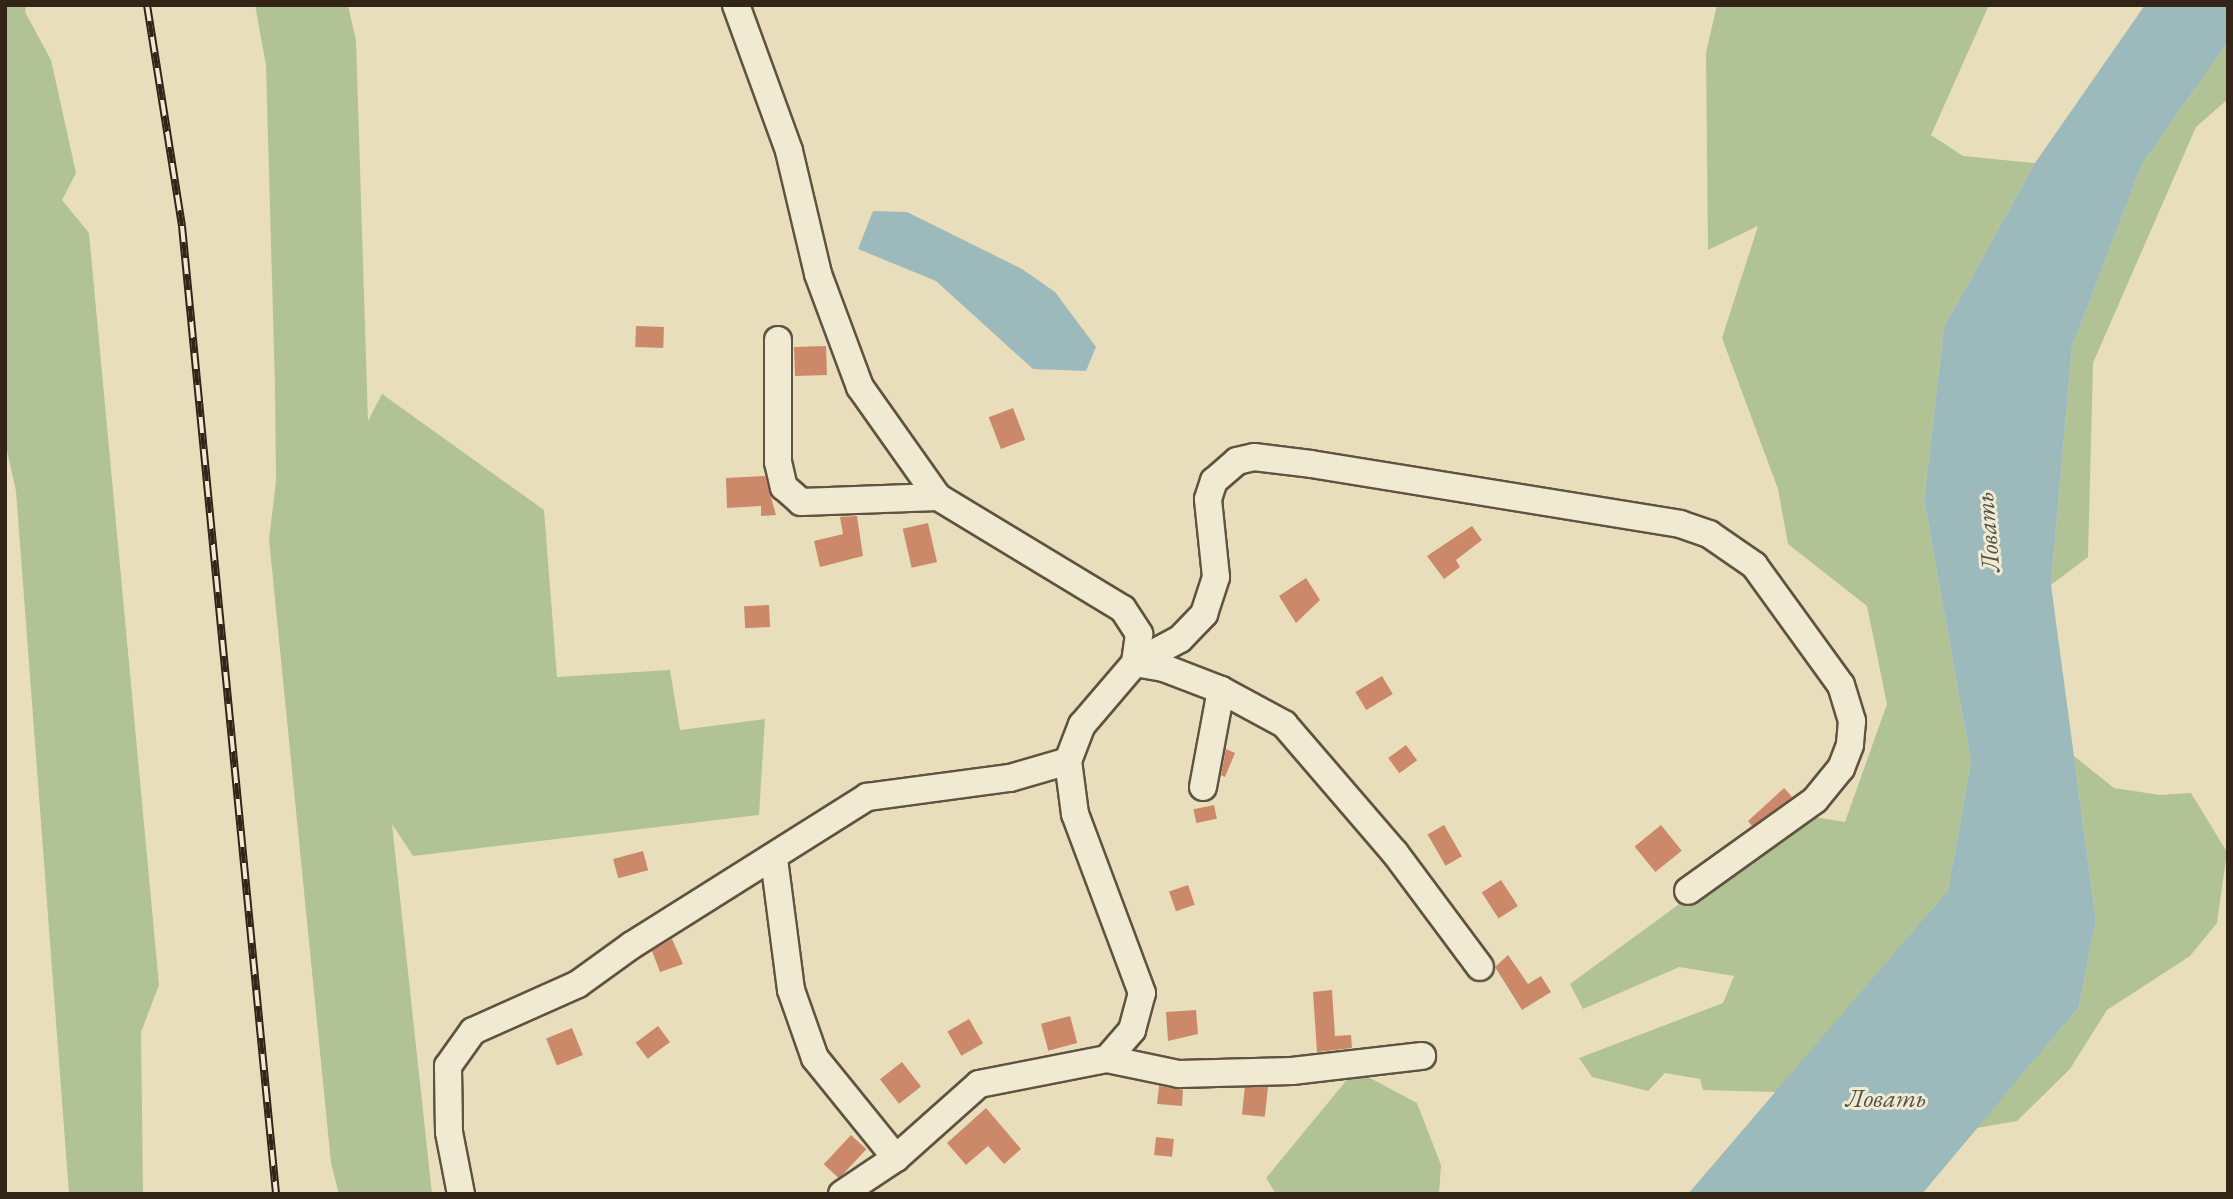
<!DOCTYPE html>
<html>
<head>
<meta charset="utf-8">
<style>
	body { margin:0 }
	#map { position:relative; width:2233px; height:1199px; overflow:hidden; background:#e9debc; font-family:"EB Garamond",serif }
	div>[style] { position:absolute }
	.green>* { inset:0; background:#b1c295 }
	.water>* { inset:0; background:#9cb9bb }
	.building>* { inset:0; background:#cc8969; transform-origin:0 0 }
	.roads { filter:drop-shadow(2px 0 #605341) drop-shadow(-2px 0 #605341) drop-shadow(0 2px #605341) drop-shadow(0 -2px #605341) }
	.minor>* { height:26px; margin:-13px; padding:0 13px; transform-origin:13px; border-radius:13px; background:#f1ead3 }
	.rail>* { height:8px; margin-top:-4px; transform-origin:0; background:repeating-linear-gradient(90deg,#f1ead3 0 16px,#322518 0 32px); box-sizing:border-box; border-block:2px solid #322518 }
	span { translate:-50% -50%; white-space:nowrap; text-align:center; line-height:1.15; -webkit-text-stroke:6px #f1ead3; paint-order:stroke }
	.water-label { font-size:26px; color:#525149; font-style:italic }
	.frame { position:absolute; inset:0; border:7px solid #322518; pointer-events:none }
</style>
</head>
<body>
<div id="map">
	<div class="green">
		<i style="clip-path:polygon(5px 5px,26px 5px,25px 12px,51px 60px,76px 173px,62px 200px,89px 233px,159px 985px,141px 1032px,143px 1194px,69px 1194px,16px 491px,5px 442px)"></i>
		<i style="clip-path:polygon(255px 5px,348px 5px,356px 41px,368px 421px,382px 394px,544px 510px,557px 677px,670px 670px,680px 730px,765px 719px,759px 815px,413px 856px,392px 824px,432px 1194px,339px 1194px,331px 1163px,269px 539px,276px 481px,275px 387px,266px 65px)"></i>
		<i style="clip-path:polygon(1717px 5px,1989px 5px,1931px 135px,1963px 156px,2035px 163px,1944px 327px,1924px 500px,1971px 762px,1948px 890px,1776px 1092px,1703px 1090px,1700px 1079px,1665px 1073px,1648px 1091px,1592px 1077px,1579px 1058px,1723px 1003px,1734px 976px,1679px 967px,1583px 1009px,1570px 984px,1801px 815px,1845px 822px,1887px 704px,1867px 606px,1788px 544px,1778px 489px,1722px 338px,1758px 226px,1708px 250px,1706px 53px)"></i>
		<i style="clip-path:polygon(2228px 42px,2228px 99px,2196px 127px,2093px 363px,2088px 557px,2051px 585px,2072px 347px,2142px 164px)"></i>
		<i style="clip-path:polygon(2074px 756px,2114px 788px,2160px 795px,2191px 793px,2227px 852px,2217px 923px,2190px 956px,2107px 1010px,2070px 1069px,2017px 1121px,1977px 1128px,2079px 1007px,2096px 920px)"></i>
		<i style="clip-path:polygon(1355px 1070px,1417px 1103px,1441px 1165px,1439px 1194px,1276px 1194px,1266px 1178px)"></i>
	</div>
	<div class="water">
		<i style="clip-path:polygon(2145px 5px,2228px 5px,2228px 42px,2142px 164px,2072px 347px,2051px 585px,2096px 920px,2079px 1007px,1922px 1194px,1688px 1194px,1948px 890px,1971px 762px,1924px 500px,1944px 327px,2035px 163px)"></i>
		<i style="clip-path:polygon(873px 211px,907px 212px,1022px 269px,1055px 292px,1096px 347px,1086px 371px,1033px 369px,936px 281px,858px 249px)"></i>
	</div>
	<div class="building">
		<i style="left:636px;top:326px;width:28px;height:21px;rotate:2deg"></i>
		<i style="left:826px;top:346px;width:29px;height:32px;rotate:88deg"></i>
		<i style="left:1013px;top:408px;width:34px;height:26px;rotate:69deg"></i>
		<i style="clip-path:polygon(765px 476px,776px 515px,761px 516px,761px 506px,727px 508px,726px 478px)"></i>
		<i style="clip-path:polygon(857px 516px,863px 556px,820px 567px,814px 541px,843px 534px,840px 517px)"></i>
		<i style="left:928px;top:523px;width:40px;height:26px;rotate:77deg"></i>
		<i style="clip-path:polygon(1472px 526px,1482px 540px,1456px 560px,1460px 567px,1444px 579px,1427px 556px)"></i>
		<i style="clip-path:polygon(1306px 578px,1320px 600px,1296px 623px,1279px 596px)"></i>
		<i style="left:769px;top:605px;width:22px;height:25px;rotate:87deg"></i>
		<i style="left:1382px;top:676px;width:21px;height:31px;rotate:59deg"></i>
		<i style="left:1406px;top:745px;width:19px;height:22px;rotate:54deg"></i>
		<i style="clip-path:polygon(1226px 749px,1235px 753px,1225px 777px,1221px 775px)"></i>
		<i style="clip-path:polygon(1784px 788px,1792px 797px,1752px 826px,1748px 821px)"></i>
		<i style="left:1214px;top:805px;width:14px;height:21px;rotate:78deg"></i>
		<i style="left:1444px;top:825px;width:36px;height:19px;rotate:60deg"></i>
		<i style="left:1661px;top:825px;width:33px;height:34px;rotate:51deg"></i>
		<i style="left:643px;top:851px;width:20px;height:31px;rotate:75deg"></i>
		<i style="left:1501px;top:880px;width:31px;height:23px;rotate:57deg"></i>
		<i style="left:1188px;top:885px;width:21px;height:20px;rotate:71deg"></i>
		<i style="clip-path:polygon(672px 939px,683px 964px,660px 972px,652px 951px)"></i>
		<i style="clip-path:polygon(1508px 955px,1528px 984px,1541px 976px,1551px 992px,1522px 1010px,1495px 967px)"></i>
		<i style="clip-path:polygon(1332px 990px,1335px 1036px,1351px 1035px,1352px 1048px,1317px 1052px,1313px 992px)"></i>
		<i style="clip-path:polygon(1196px 1010px,1198px 1034px,1168px 1041px,1166px 1012px)"></i>
		<i style="left:1070px;top:1016px;width:28px;height:30px;rotate:75deg"></i>
		<i style="left:969px;top:1019px;width:28px;height:25px;rotate:60deg"></i>
		<i style="left:658px;top:1026px;width:20px;height:28px;rotate:53deg"></i>
		<i style="left:572px;top:1028px;width:29px;height:28px;rotate:68deg"></i>
		<i style="left:902px;top:1062px;width:31px;height:28px;rotate:52deg"></i>
		<i style="clip-path:polygon(1159px 1086px,1183px 1090px,1182px 1106px,1157px 1104px)"></i>
		<i style="left:1268px;top:1087px;width:30px;height:23px;rotate:96deg"></i>
		<i style="clip-path:polygon(986px 1108px,1021px 1149px,1004px 1164px,988px 1146px,966px 1165px,947px 1143px)"></i>
		<i style="left:851px;top:1135px;width:21px;height:40px;rotate:43deg"></i>
		<i style="left:1156px;top:1137px;width:18px;height:18px;rotate:6deg"></i>
	</div>
	<div class="roads">
		<div class="minor">
			<i style="left:736px;top:5px;width:155px;rotate:70deg"></i>
			<i style="left:789px;top:151px;width:126px;rotate:76.7deg"></i>
			<i style="left:818px;top:274px;width:121px;rotate:69.6deg"></i>
			<i style="left:860px;top:387px;width:135px;rotate:54.7deg"></i>
			<i style="left:938px;top:497px;width:216px;rotate:31.2deg"></i>
			<i style="left:1123px;top:609px;width:30px;rotate:57deg"></i>
			<i style="left:1139px;top:634px;width:29px;rotate:98deg"></i>
			<i style="left:1135px;top:663px;width:29px;rotate:10deg"></i>
			<i style="left:1164px;top:668px;width:61px;rotate:21.1deg"></i>
			<i style="left:1221px;top:690px;width:72px;rotate:28.4deg"></i>
			<i style="left:1284px;top:724px;width:170px;rotate:49.3deg"></i>
			<i style="left:1395px;top:853px;width:142px;rotate:53.3deg"></i>
			<i style="left:778px;top:340px;width:122px;rotate:90deg"></i>
			<i style="left:778px;top:462px;width:26px;rotate:77deg"></i>
			<i style="left:784px;top:487px;width:23px;rotate:41deg"></i>
			<i style="left:801px;top:502px;width:137px;rotate:-2.1deg"></i>
			<i style="left:1203px;top:787px;width:99px;rotate:-79.5deg"></i>
			<i style="left:774px;top:859px;width:132px;rotate:82.6deg"></i>
			<i style="left:791px;top:990px;width:72px;rotate:70.6deg"></i>
			<i style="left:815px;top:1058px;width:129px;rotate:51deg"></i>
			<i style="left:1107px;top:1059px;width:74px;rotate:11.8deg"></i>
			<i style="left:1179px;top:1074px;width:113px;rotate:-1.5deg"></i>
			<i style="left:1292px;top:1071px;width:131px;rotate:-6.6deg"></i>
			<i style="left:461px;top:1194px;width:63px;rotate:-101deg"></i>
			<i style="left:449px;top:1132px;width:66px;rotate:-90.9deg"></i>
			<i style="left:448px;top:1066px;width:43px;rotate:-54.5deg"></i>
			<i style="left:473px;top:1031px;width:115px;rotate:-24.1deg"></i>
			<i style="left:578px;top:984px;width:67px;rotate:-35.8deg"></i>
			<i style="left:632px;top:945px;width:278px;rotate:-32.2deg"></i>
			<i style="left:867px;top:797px;width:144px;rotate:-7.6deg"></i>
			<i style="left:1010px;top:778px;width:60px;rotate:-16.3deg"></i>
			<i style="left:842px;top:1194px;width:65px;rotate:-33.7deg"></i>
			<i style="left:896px;top:1158px;width:111px;rotate:-41.7deg"></i>
			<i style="left:979px;top:1084px;width:130px;rotate:-11.1deg"></i>
			<i style="left:1107px;top:1059px;width:38px;rotate:-49deg"></i>
			<i style="left:1132px;top:1030px;width:38px;rotate:-75deg"></i>
			<i style="left:1142px;top:993px;width:191px;rotate:-110.5deg"></i>
			<i style="left:1075px;top:814px;width:53px;rotate:-97.5deg"></i>
			<i style="left:1068px;top:761px;width:39px;rotate:-69deg"></i>
			<i style="left:1082px;top:725px;width:82px;rotate:-49.5deg"></i>
			<i style="left:1135px;top:663px;width:51px;rotate:-28.1deg"></i>
			<i style="left:1180px;top:639px;width:35px;rotate:-46deg"></i>
			<i style="left:1204px;top:614px;width:39px;rotate:-72deg"></i>
			<i style="left:1216px;top:577px;width:78px;rotate:-95.9deg"></i>
			<i style="left:1208px;top:499px;width:19px;rotate:-72deg"></i>
			<i style="left:1214px;top:481px;width:30px;rotate:-41deg"></i>
			<i style="left:1237px;top:461px;width:17px;rotate:-13deg"></i>
			<i style="left:1254px;top:457px;width:57px;rotate:7deg"></i>
			<i style="left:1311px;top:464px;width:374px;rotate:9.2deg"></i>
			<i style="left:1680px;top:524px;width:31px;rotate:19deg"></i>
			<i style="left:1709px;top:534px;width:55px;rotate:34.6deg"></i>
			<i style="left:1754px;top:565px;width:148px;rotate:54.1deg"></i>
			<i style="left:1841px;top:685px;width:38px;rotate:73deg"></i>
			<i style="left:1852px;top:721px;width:24px;rotate:95deg"></i>
			<i style="left:1850px;top:745px;width:25px;rotate:111deg"></i>
			<i style="left:1841px;top:768px;width:41px;rotate:129.1deg"></i>
			<i style="left:1815px;top:800px;width:156px;rotate:144.4deg"></i>
		</div>
	</div>
	<div class="rail">
		<i style="left:147px;top:5px;width:224px;rotate:81deg"></i>
		<i style="left:182px;top:226px;width:973px;rotate:84.45deg"></i>
	</div>
	<div class="water-label">
		<span style="left:1988px;top:532px;rotate:-95deg">Ловать</span>
		<span style="left:1886px;top:1099px">Ловать</span>
	</div>
	<div class="frame"></div>
</div>
</body>
</html>
